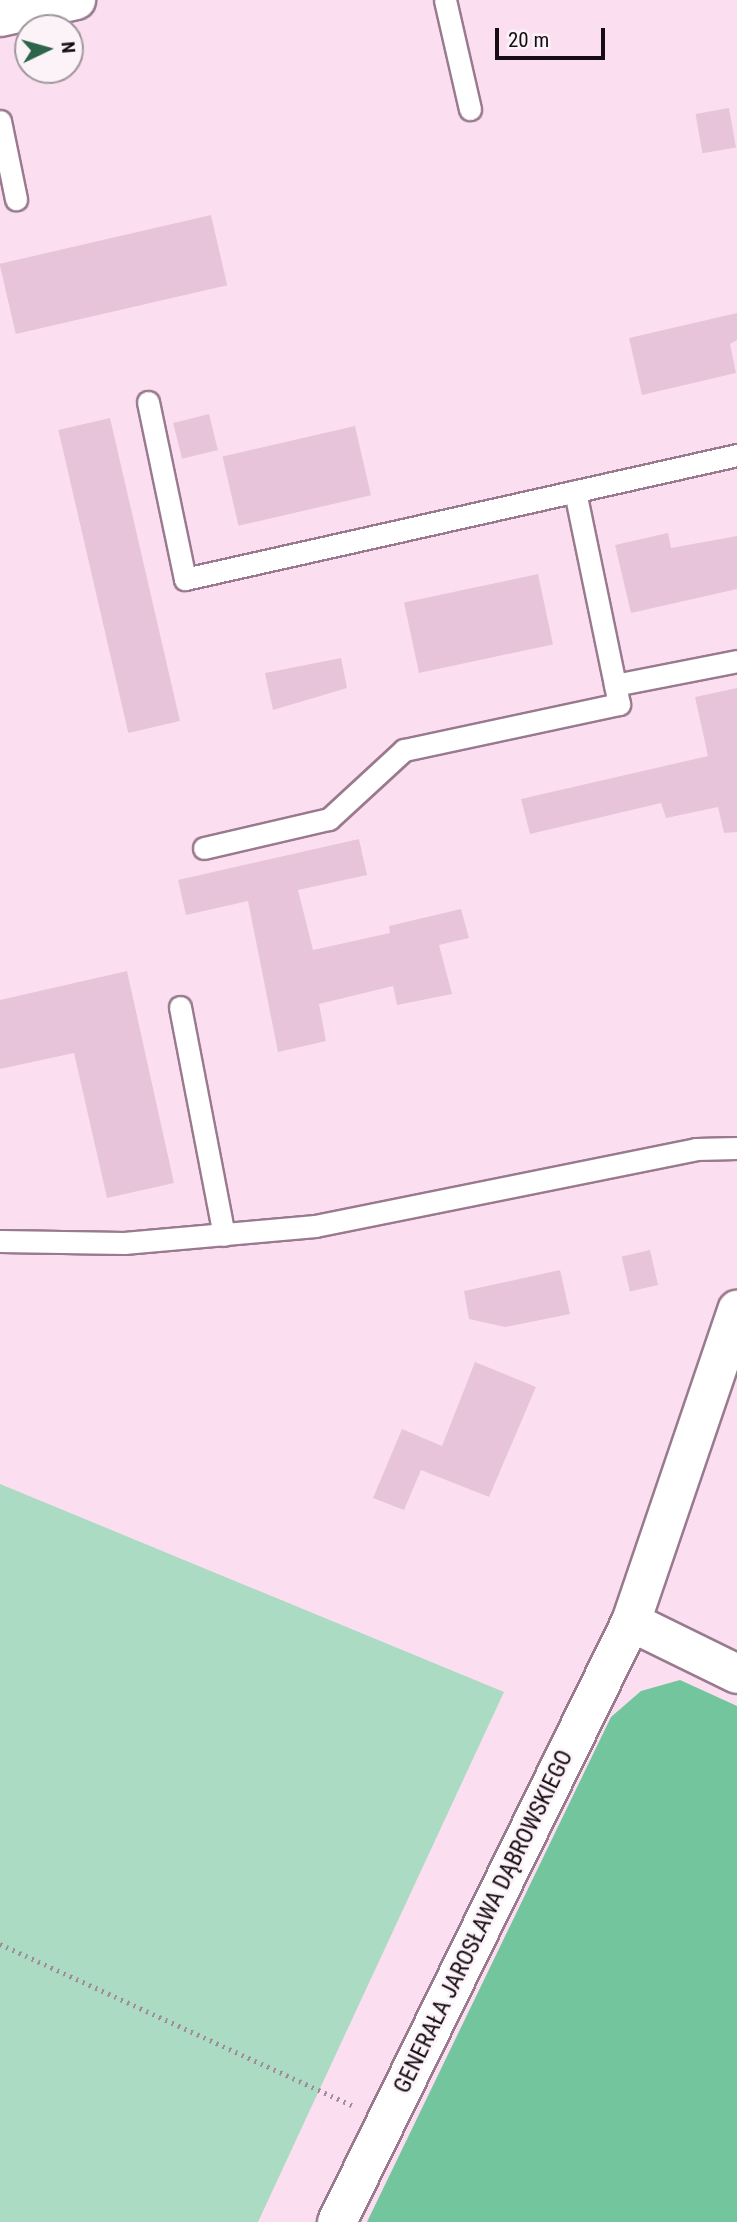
<!DOCTYPE html>
<html>
<head>
<meta charset="utf-8">
<style>
	body { margin:0 }
	#map { position:relative; width:737px; height:2222px; overflow:hidden; background:#fbdff1; font-family:"Roboto Condensed",sans-serif }
	div>[style] { position:absolute }
	.green>* { inset:0; background:#abdbc2 }
	.forest>* { inset:0; background:#73c59d }
	.building>* { inset:0; background:#e7c4da; transform-origin:0 0 }
	.path>* { height:4.5px; margin-top:-2.25px; transform-origin:0; background:repeating-linear-gradient(90deg,#a18b99 0 2px,transparent 0 7px) }
	.roads { filter:drop-shadow(2px 0 #997a8e) drop-shadow(-2px 0 #997a8e) drop-shadow(0 2px #997a8e) drop-shadow(0 -2px #997a8e) }
	.service>* { height:21px; margin:-10.5px; padding:0 10.5px; transform-origin:10.5px; border-radius:10.5px; background:#fff }
	.minor>* { height:38px; margin:-19px; padding:0 19px; transform-origin:19px; border-radius:19px; background:#fff }
	.tertiary>* { height:38px; margin:-19px; padding:0 19px; transform-origin:19px; border-radius:19px; background:#fff }
	span { translate:-50% -50%; white-space:nowrap; text-align:center; line-height:1.15; -webkit-text-stroke:5px #fbf3f8; paint-order:stroke }
	.street-label { font-size:23px; color:#170c13 }
	.north { position:absolute; left:14px; top:14px; width:70px; height:70px; box-sizing:border-box; background:#fbf3f8; border:2px solid #a0979c; border-radius:50%; rotate:85deg; font-size:19px; font-weight:700; line-height:28px; text-align:center; color:#170c13 }
	.north::after { content:''; display:block; margin:auto; width:24px; height:32px; background:#2d644b; clip-path:polygon(50% 0,100% 100%,50% 72%,0 100%) }
	.scale { position:absolute; left:495px; top:28px; width:110px; height:32px; box-sizing:border-box; border:4px solid #170c13; border-top:0; padding-left:9px; font-size:21px; line-height:24px; white-space:nowrap; color:#170c13; -webkit-text-stroke:5px #fbf3f8; paint-order:stroke }
</style>
</head>
<body>
<div id="map">
	<div class="green">
		<i style="clip-path:polygon(0 1484px,504px 1692px,258px 2222px,0 2222px)"></i>
	</div>
	<div class="forest">
		<i style="clip-path:polygon(680px 1680px,737px 1706px,737px 2222px,367px 2222px,611px 1717px,641px 1691px)"></i>
	</div>
	<div class="building">
		<i style="left:729px;top:108px;width:40px;height:34px;rotate:80deg"></i>
		<i style="left:211px;top:215px;width:72px;height:217px;rotate:77deg"></i>
		<i style="clip-path:polygon(737px 313px,737px 340px,730px 344px,736px 373px,642px 395px,629px 338px)"></i>
		<i style="left:209px;top:414px;width:37px;height:37px;rotate:76deg"></i>
		<i style="left:110px;top:418px;width:311px;height:53px;rotate:77deg"></i>
		<i style="left:355px;top:426px;width:71px;height:136px;rotate:77deg"></i>
		<i style="clip-path:polygon(668px 533px,671px 548px,737px 536px,737px 589px,631px 613px,615px 545px)"></i>
		<i style="left:538px;top:574px;width:72px;height:137px;rotate:78deg"></i>
		<i style="clip-path:polygon(341px 658px,347px 688px,273px 710px,265px 673px)"></i>
		<i style="clip-path:polygon(737px 688px,737px 832px,724px 833px,718px 807px,666px 818px,661px 803px,530px 834px,521px 799px,708px 756px,695px 697px)"></i>
		<i style="clip-path:polygon(359px 839px,367px 875px,298px 890px,313px 950px,390px 933px,389px 926px,461px 909px,469px 938px,439px 945px,452px 994px,397px 1005px,393px 986px,319px 1004px,326px 1041px,278px 1052px,248px 901px,186px 915px,178px 880px)"></i>
		<i style="clip-path:polygon(127px 971px,174px 1183px,107px 1198px,74px 1053px,0 1069px,0 1000px)"></i>
		<i style="left:650px;top:1250px;width:36px;height:29px;rotate:77deg"></i>
		<i style="clip-path:polygon(560px 1270px,570px 1314px,505px 1327px,469px 1319px,464px 1291px)"></i>
		<i style="clip-path:polygon(475px 1362px,536px 1387px,489px 1497px,421px 1470px,404px 1510px,373px 1498px,402px 1429px,442px 1446px)"></i>
	</div>
	<div class="path">
		<i style="left:0;top:1944px;width:389px;rotate:24.6deg"></i>
	</div>
	<div class="roads">
		<div class="service">
			<i style="left:445px;top:0;width:112px;rotate:77.1deg"></i>
			<i style="left:0;top:121px;width:80px;rotate:78.4deg"></i>
			<i style="left:148px;top:402px;width:181px;rotate:78.2deg"></i>
			<i style="left:185px;top:579px;width:566px;rotate:-12.66deg"></i>
			<i style="left:615px;top:685px;width:124px;rotate:-11.1deg"></i>
			<i style="left:204px;top:848px;width:128px;rotate:-13.1deg"></i>
			<i style="left:329px;top:819px;width:102px;rotate:-42.6deg"></i>
			<i style="left:404px;top:750px;width:220px;rotate:-12.1deg"></i>
			<i style="left:619px;top:704px;width:217px;rotate:-101.7deg"></i>
			<i style="left:180px;top:1007px;width:232px;rotate:79.1deg"></i>
			<i style="left:0;top:1241px;width:124px;rotate:0.9deg"></i>
			<i style="left:124px;top:1243px;width:192px;rotate:-5.1deg"></i>
			<i style="left:315px;top:1226px;width:389px;rotate:-11.4deg"></i>
			<i style="left:696px;top:1149px;width:41px;rotate:-1.4deg"></i>
		</div>
		<div class="minor">
			<i style="left:631px;top:1622px;width:118px;rotate:26.1deg"></i>
			<i style="left:337px;top:2222px;width:668px;rotate:-63.9deg"></i>
			<i style="left:631px;top:1622px;width:330px;rotate:-71.2deg"></i>
		</div>
		<div class="tertiary">
			<i style="left:0;top:17px;width:78px;rotate:-12.6deg"></i>
		</div>
	</div>
	<div class="street-label">
		<span style="left:484px;top:1922px;rotate:-64deg">GENERAŁA JAROSŁAWA DĄBROWSKIEGO</span>
	</div>
	<div class="north">N</div>
	<div class="scale">20 m</div>
</div>
</body>
</html>
